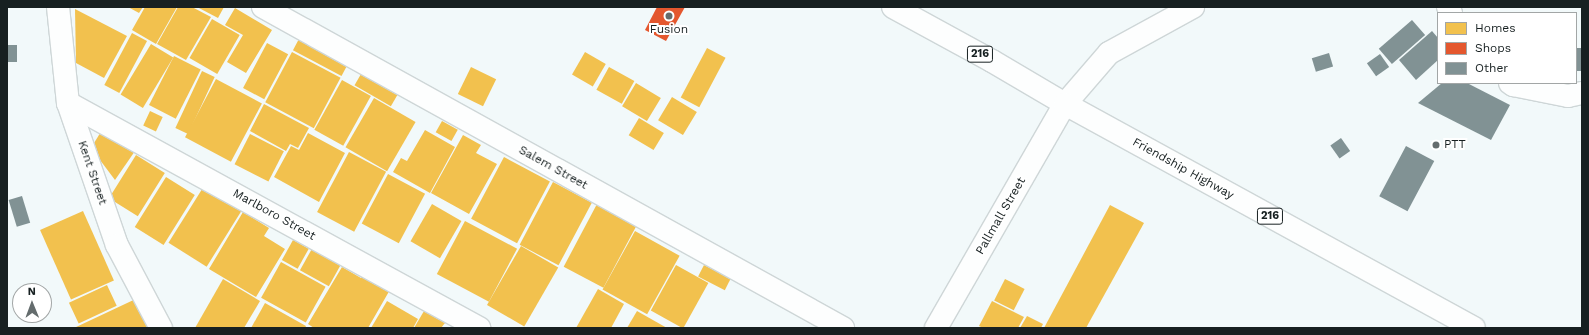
<!DOCTYPE html>
<html>
<head>
<meta charset="utf-8">
<style>
	body { margin:0 }
	#map { position:relative; width:1589px; height:335px; overflow:hidden; background:#f2f9fa; font-family:"Work Sans",sans-serif }
	div>[style] { position:absolute }
	.homes>* { inset:0; background:#f2c14e; transform-origin:0 0 }
	.shops>* { inset:0; background:#e4572e }
	.building>* { inset:0; background:#819294; transform-origin:0 0 }
	.roads { filter:drop-shadow(1px 0 #ced6d7) drop-shadow(-1px 0 #ced6d7) drop-shadow(0 1px #ced6d7) drop-shadow(0 -1px #ced6d7) }
	.street>* { height:22px; margin:-11px; padding:0 11px; transform-origin:11px; border-radius:11px; background:#fdfefe }
	.primary>* { height:22px; margin:-11px; padding:0 11px; transform-origin:11px; border-radius:11px; background:#fdfefe }
	.dots>* { width:11px; height:11px; translate:-50% -50%; box-sizing:border-box; border:2px solid #fff; border-radius:50% }
	span { translate:-50% -50%; white-space:nowrap; text-align:center; line-height:1.15; -webkit-text-stroke:4px #fff; paint-order:stroke }
	.shield-label span { padding:1px 3px; background:#fff; border:1px solid; border-radius:3px; -webkit-text-stroke-width:0 }
	.shield-label { font-size:11px; color:#172021; font-weight:700 }
	.poi-label { font-size:12px; color:#172021 }
	.left { translate:0 -50%; text-align:left }
	.street-label { font-size:12px; color:#172021 }
	.frame { position:absolute; inset:0; border:8px solid #172021; pointer-events:none }
	.legend { position:absolute; left:1437px; top:12px; width:140px; height:72px; box-sizing:border-box; background:#fff; border:1px solid #a2a6a6; margin:0; padding:5px 7px; list-style:none; font-size:12px; color:#172021 }
	.legend li { display:flex; align-items:center; gap:8px; height:20px }
	.legend b { width:20px; border:1px solid #a2a6a6 }
	.north { position:absolute; left:12px; top:283px; width:40px; height:40px; box-sizing:border-box; background:#fff; border:1px solid #a2a6a6; border-radius:50%; rotate:359deg; font-size:11px; font-weight:700; line-height:16px; text-align:center; color:#172021 }
	.north::after { content:''; display:block; margin:auto; width:14px; height:18px; background:#646c6d; clip-path:polygon(50% 0,100% 100%,50% 72%,0 100%) }
</style>
</head>
<body>
<div id="map">
	<div class="homes">
		<i style="clip-path:polygon(128px 7px,143px 7px,139px 13px)"></i>
		<i style="clip-path:polygon(145px 7px,177px 7px,156px 44px,132px 30px)"></i>
		<i style="clip-path:polygon(178px 7px,192px 7px,211px 17px,186px 60px,157px 44px)"></i>
		<i style="clip-path:polygon(197px 7px,224px 7px,218px 18px)"></i>
		<i style="clip-path:polygon(235px 8px,272px 30px,246px 73px,227px 62px,243px 35px,225px 25px)"></i>
		<i style="clip-path:polygon(75px 9px,127px 36px,104px 78px,76px 63px)"></i>
		<i style="left:212px;top:19px;width:32px;height:45px;rotate:30deg"></i>
		<i style="left:132px;top:33px;width:17px;height:59px;rotate:28deg"></i>
		<i style="left:300px;top:37px;width:55px;height:15px;rotate:28deg"></i>
		<i style="left:267px;top:43px;width:24px;height:51px;rotate:28deg"></i>
		<i style="left:151px;top:44px;width:26px;height:59px;rotate:31deg"></i>
		<i style="left:707px;top:48px;width:21px;height:56px;rotate:28deg"></i>
		<i style="left:292px;top:52px;width:55px;height:57px;rotate:28deg"></i>
		<i style="left:585px;top:52px;width:24px;height:26px;rotate:30deg"></i>
		<i style="left:174px;top:56px;width:30px;height:55px;rotate:27deg"></i>
		<i style="left:471px;top:67px;width:28px;height:30px;rotate:26deg"></i>
		<i style="left:609px;top:67px;width:29px;height:26px;rotate:29deg"></i>
		<i style="left:202px;top:71px;width:14px;height:63px;rotate:25deg"></i>
		<i style="left:361px;top:74px;width:42px;height:13px;rotate:30deg"></i>
		<i style="left:216px;top:79px;width:52px;height:66px;rotate:28deg"></i>
		<i style="left:342px;top:80px;width:33px;height:57px;rotate:29deg"></i>
		<i style="left:636px;top:83px;width:29px;height:27px;rotate:31deg"></i>
		<i style="left:672px;top:97px;width:29px;height:27px;rotate:31deg"></i>
		<i style="left:374px;top:98px;width:48px;height:57px;rotate:30deg"></i>
		<i style="clip-path:polygon(264px 104px,309px 128px,298px 148px,290px 144px,286px 151px,250px 131px)"></i>
		<i style="left:150px;top:111px;width:14px;height:16px;rotate:25deg"></i>
		<i style="left:639px;top:118px;width:29px;height:20px;rotate:31deg"></i>
		<i style="left:442px;top:121px;width:18px;height:13px;rotate:29deg"></i>
		<i style="clip-path:polygon(102px 130px,135px 151px,115px 180px,91px 148px)"></i>
		<i style="clip-path:polygon(425px 130px,455px 147px,430px 193px,393px 172px,401px 158px,407px 161px)"></i>
		<i style="clip-path:polygon(308px 133px,345px 153px,319px 202px,274px 177px,291px 146px,299px 150px)"></i>
		<i style="left:250px;top:134px;width:38px;height:34px;rotate:27deg"></i>
		<i style="clip-path:polygon(463px 135px,481px 145px,476px 153px,497px 164px,469px 214px,431px 193px)"></i>
		<i style="left:349px;top:152px;width:42px;height:68px;rotate:28deg"></i>
		<i style="left:136px;top:155px;width:34px;height:51px;rotate:32deg"></i>
		<i style="left:504px;top:157px;width:52px;height:70px;rotate:28deg"></i>
		<i style="left:388px;top:174px;width:42px;height:56px;rotate:28deg"></i>
		<i style="left:166px;top:177px;width:34px;height:59px;rotate:32deg"></i>
		<i style="left:553px;top:182px;width:44px;height:71px;rotate:28deg"></i>
		<i style="left:204px;top:186px;width:45px;height:67px;rotate:32deg"></i>
		<i style="left:432px;top:204px;width:34px;height:43px;rotate:30deg"></i>
		<i style="left:597px;top:204px;width:45px;height:71px;rotate:28deg"></i>
		<i style="clip-path:polygon(1110px 205px,1144px 223px,1086px 328px,1044px 328px)"></i>
		<i style="left:83px;top:211px;width:76px;height:47px;rotate:66deg"></i>
		<i style="clip-path:polygon(243px 212px,269px 228px,264px 236px,285px 249px,256px 297px,209px 269px)"></i>
		<i style="left:465px;top:221px;width:59px;height:60px;rotate:28deg"></i>
		<i style="left:635px;top:231px;width:51px;height:67px;rotate:29deg"></i>
		<i style="left:293px;top:240px;width:18px;height:23px;rotate:29deg"></i>
		<i style="left:314px;top:245px;width:33px;height:29px;rotate:29deg"></i>
		<i style="left:521px;top:246px;width:43px;height:68px;rotate:30deg"></i>
		<i style="left:281px;top:262px;width:51px;height:41px;rotate:29deg"></i>
		<i style="left:676px;top:265px;width:37px;height:52px;rotate:29deg"></i>
		<i style="left:704px;top:265px;width:30px;height:13px;rotate:27deg"></i>
		<i style="clip-path:polygon(342px 267px,361px 278px,364px 273px,391px 288px,368px 328px,314px 328px,308px 324px)"></i>
		<i style="clip-path:polygon(223px 279px,260px 301px,244px 328px,195px 328px)"></i>
		<i style="left:1005px;top:279px;width:22px;height:24px;rotate:27deg"></i>
		<i style="left:107px;top:285px;width:23px;height:42px;rotate:65deg"></i>
		<i style="clip-path:polygon(598px 289px,624px 304px,611px 328px,576px 328px)"></i>
		<i style="clip-path:polygon(142px 296px,156px 328px,74px 328px)"></i>
		<i style="clip-path:polygon(387px 301px,418px 319px,413px 328px,371px 328px)"></i>
		<i style="clip-path:polygon(992px 301px,1024px 317px,1018px 328px,983px 328px,979px 326px)"></i>
		<i style="clip-path:polygon(265px 303px,306px 326px,305px 328px,251px 328px)"></i>
		<i style="clip-path:polygon(424px 311px,445px 323px,441px 328px,414px 328px)"></i>
		<i style="clip-path:polygon(637px 311px,667px 328px,627px 328px)"></i>
		<i style="clip-path:polygon(1027px 316px,1043px 324px,1041px 328px,1020px 328px)"></i>
	</div>
	<div class="shops">
		<i style="clip-path:polygon(657px 7px,685px 7px,666px 41px,645px 30px)"></i>
	</div>
	<div class="building">
		<i style="left:1412px;top:20px;width:20px;height:44px;rotate:49deg"></i>
		<i style="clip-path:polygon(1432px 31px,1438px 38px,1438px 60px,1416px 80px,1399px 60px)"></i>
		<i style="left:7px;top:45px;width:10px;height:17px"></i>
		<i style="left:1582px;top:48px;width:23px;height:6px;rotate:90deg"></i>
		<i style="left:1329px;top:53px;width:14px;height:18px;rotate:73deg"></i>
		<i style="left:1380px;top:54px;width:16px;height:16px;rotate:55deg"></i>
		<i style="clip-path:polygon(1442px 83px,1467px 83px,1510px 105px,1491px 140px,1418px 103px)"></i>
		<i style="left:1341px;top:138px;width:16px;height:13px;rotate:55deg"></i>
		<i style="left:1406px;top:146px;width:32px;height:57px;rotate:28deg"></i>
		<i style="left:22px;top:196px;width:28px;height:14px;rotate:73deg"></i>
	</div>
	<div class="roads">
		<div class="street">
			<i style="left:58px;top:7px;width:97px;rotate:84.1deg"></i>
			<i style="left:68px;top:103px;width:150px;rotate:71deg"></i>
			<i style="left:117px;top:245px;width:94px;rotate:62.1deg"></i>
			<i style="left:263px;top:7px;width:663px;rotate:28.96deg"></i>
			<i style="left:1448px;top:7px;width:7px;rotate:63deg"></i>
			<i style="left:1510px;top:83px;width:4px;rotate:34deg"></i>
			<i style="left:1513px;top:85px;width:56px;rotate:11.3deg"></i>
			<i style="left:1568px;top:96px;width:14px;rotate:-12deg"></i>
			<i style="left:68px;top:103px;width:469px;rotate:28.7deg"></i>
			<i style="left:936px;top:328px;width:258px;rotate:-60.1deg"></i>
			<i style="left:1065px;top:104px;width:67px;rotate:-49.2deg"></i>
			<i style="left:1109px;top:53px;width:96px;rotate:-28.7deg"></i>
		</div>
		<div class="primary">
			<i style="left:893px;top:7px;width:113px;rotate:28.6deg"></i>
			<i style="left:992px;top:61px;width:85px;rotate:30.5deg"></i>
			<i style="left:1065px;top:104px;width:466px;rotate:28.7deg"></i>
		</div>
	</div>
	<div class="dots">
		<i style="left:669px;top:16px;background:#646c6d"></i>
		<i style="left:1436px;top:145px;background:#646c6d"></i>
	</div>
	<div class="shield-label">
		<span style="left:980px;top:54px">216</span>
		<span style="left:1270px;top:216px">216</span>
	</div>
	<div class="poi-label">
		<span style="left:669px;top:30px">Fusion</span>
		<span class="left" style="left:1444px;top:145px">PTT</span>
	</div>
	<div class="street-label">
		<span style="left:553px;top:168px;rotate:29deg">Salem Street</span>
		<span style="left:1183px;top:169px;rotate:29deg">Friendship Highway</span>
		<span style="left:92px;top:173px;rotate:71deg">Kent Street</span>
		<span style="left:274px;top:215px;rotate:29deg">Marlboro Street</span>
		<span style="left:1001px;top:216px;rotate:-60deg">Pallmall Street</span>
	</div>
	<div class="frame"></div>
	<ul class="legend">
	<li><b style="height:11px;background:#f2c14e"></b>Homes</li>
	<li><b style="height:11px;background:#e4572e"></b>Shops</li>
	<li><b style="height:11px;background:#819294"></b>Other</li>
	</ul>
	<div class="north">N</div>
</div>
</body>
</html>
